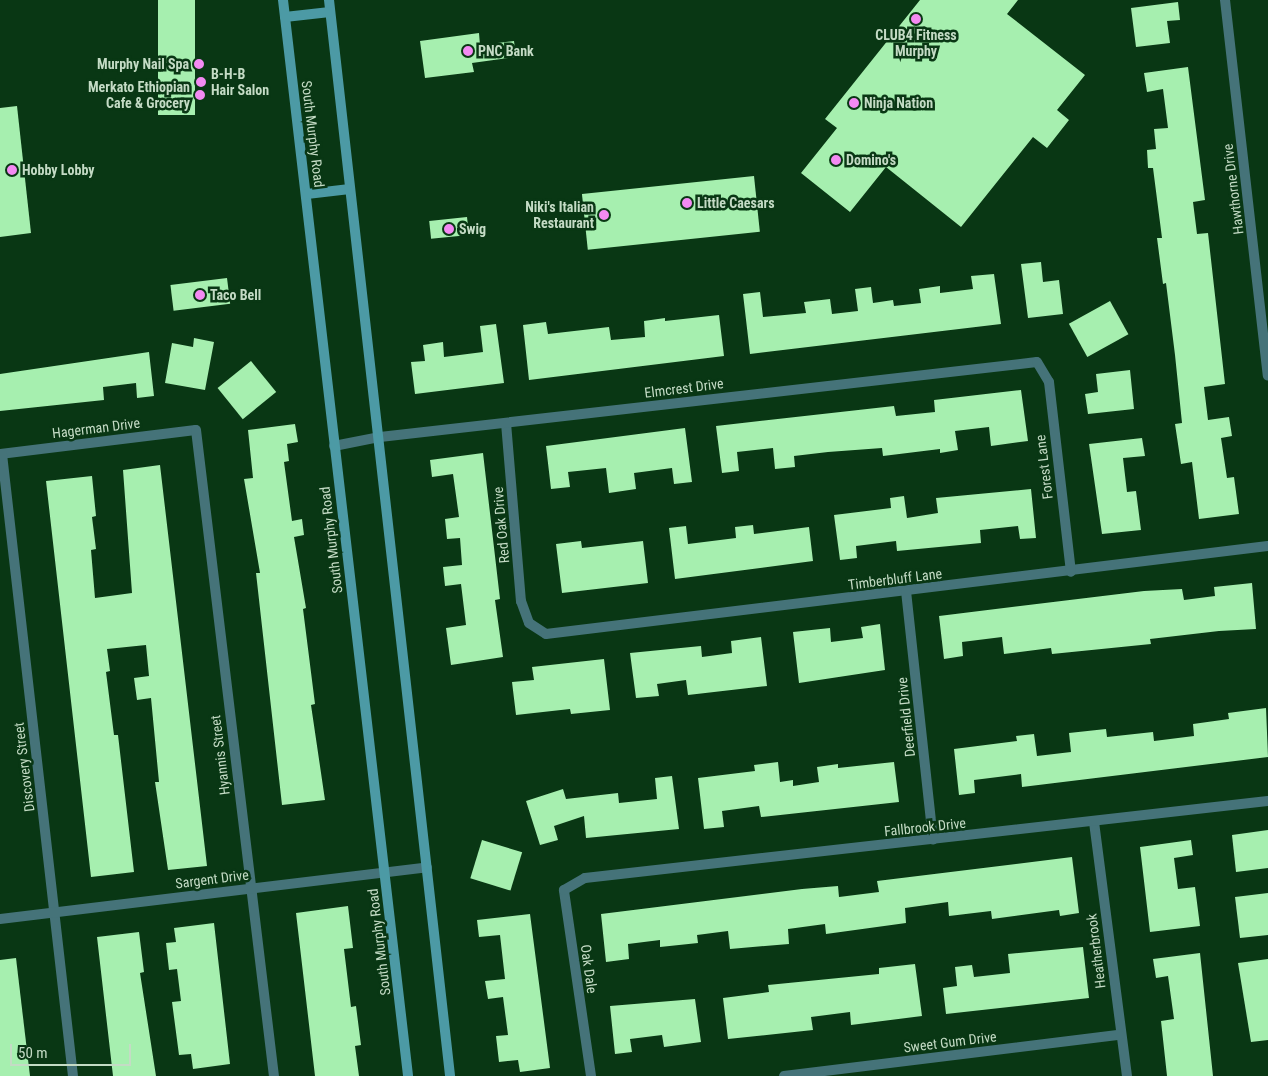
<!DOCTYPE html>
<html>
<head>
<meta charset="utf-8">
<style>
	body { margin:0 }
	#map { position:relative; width:1268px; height:1076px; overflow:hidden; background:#093714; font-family:"Roboto Condensed",sans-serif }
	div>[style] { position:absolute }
	.building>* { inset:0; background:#a6efaf; transform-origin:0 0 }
	.street>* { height:10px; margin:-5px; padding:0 5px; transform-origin:5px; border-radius:5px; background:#457379 }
	.secondary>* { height:10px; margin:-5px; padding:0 5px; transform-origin:5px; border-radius:5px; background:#4c9aa5 }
	.dots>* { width:14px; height:14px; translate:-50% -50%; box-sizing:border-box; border:2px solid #093714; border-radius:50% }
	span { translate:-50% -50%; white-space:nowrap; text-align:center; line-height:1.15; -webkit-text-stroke:5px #093714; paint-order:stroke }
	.poi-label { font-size:14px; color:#c4dbc5; font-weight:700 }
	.left { translate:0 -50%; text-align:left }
	.right { translate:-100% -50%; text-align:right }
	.street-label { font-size:14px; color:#c4dbc5 }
	.scale { position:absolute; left:10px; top:1044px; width:121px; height:22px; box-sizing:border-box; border:2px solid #c4dbc5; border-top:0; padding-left:6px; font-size:15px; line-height:18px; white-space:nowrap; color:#c4dbc5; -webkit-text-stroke:4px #093714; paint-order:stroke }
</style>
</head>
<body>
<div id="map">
	<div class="building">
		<i style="left:158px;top:0;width:37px;height:115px"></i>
		<i style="clip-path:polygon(920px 0,1018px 0,1007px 14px,1085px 75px,1057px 110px,1069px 120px,1047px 148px,1033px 137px,961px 227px,886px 167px,850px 212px,801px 173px,837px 128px,825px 119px)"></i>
		<i style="clip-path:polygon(1178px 2px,1180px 20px,1167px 21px,1170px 43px,1136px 47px,1131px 8px)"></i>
		<i style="clip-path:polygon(479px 33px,480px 45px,514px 41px,516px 57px,472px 63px,474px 72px,425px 78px,420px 41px)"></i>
		<i style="clip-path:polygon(1188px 67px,1205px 200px,1193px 202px,1197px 234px,1208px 233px,1225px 384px,1204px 387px,1208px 420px,1229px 417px,1232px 436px,1221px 438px,1227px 478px,1234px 477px,1239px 514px,1199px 519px,1192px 462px,1181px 464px,1175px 424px,1182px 423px,1175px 355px,1166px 283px,1163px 284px,1157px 238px,1162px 238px,1153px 168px,1148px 168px,1147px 150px,1156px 149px,1154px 129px,1168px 128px,1163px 89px,1147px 92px,1144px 73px)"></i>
		<i style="clip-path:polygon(17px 106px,31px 233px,0 237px,0 108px)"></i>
		<i style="left:754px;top:176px;width:56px;height:173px;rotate:84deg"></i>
		<i style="left:467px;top:217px;width:18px;height:38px;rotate:84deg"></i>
		<i style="clip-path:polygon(1041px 262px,1043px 282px,1059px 280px,1063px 314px,1028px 318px,1021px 264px)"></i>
		<i style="clip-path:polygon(994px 274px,1001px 324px,750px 354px,743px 294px,760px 292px,763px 317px,806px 313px,804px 302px,830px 299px,832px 314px,858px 311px,855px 289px,871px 287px,873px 303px,893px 300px,894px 306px,921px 303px,919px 289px,940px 286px,940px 293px,973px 289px,971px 276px)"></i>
		<i style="left:227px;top:278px;width:26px;height:57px;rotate:83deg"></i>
		<i style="left:1110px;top:301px;width:38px;height:47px;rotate:61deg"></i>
		<i style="clip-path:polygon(719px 315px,724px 356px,529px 380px,523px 325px,546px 322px,548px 334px,609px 327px,611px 340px,645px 337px,644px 321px,665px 318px,665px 321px)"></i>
		<i style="clip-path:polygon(496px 324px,504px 383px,415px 394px,411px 362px,425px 361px,423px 345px,443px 342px,444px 357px,483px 352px,480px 326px)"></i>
		<i style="clip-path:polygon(194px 338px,214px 342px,205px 390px,165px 383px,172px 343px,193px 347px)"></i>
		<i style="clip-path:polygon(149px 352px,154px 396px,137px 398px,136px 383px,103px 387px,104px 400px,0 411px,0 374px)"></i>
		<i style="left:251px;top:361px;width:40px;height:43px;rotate:51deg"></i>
		<i style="clip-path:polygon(1130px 370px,1134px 409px,1088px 414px,1085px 394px,1098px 392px,1096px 374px)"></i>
		<i style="clip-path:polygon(1021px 390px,1028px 441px,991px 446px,989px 427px,955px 431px,958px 450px,940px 453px,940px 449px,883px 456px,882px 448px,828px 452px,794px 456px,795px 467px,775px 469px,773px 448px,737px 452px,739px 471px,722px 473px,716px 426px,894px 406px,896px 416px,935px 412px,934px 400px)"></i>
		<i style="clip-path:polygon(295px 424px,298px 442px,287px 444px,289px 461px,284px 462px,292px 521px,302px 519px,304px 535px,294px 537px,306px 608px,303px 609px,315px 704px,311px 705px,325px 800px,282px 805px,256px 573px,260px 573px,244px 479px,253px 478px,248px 430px)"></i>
		<i style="clip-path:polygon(685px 428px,692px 482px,674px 484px,672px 468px,634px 473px,636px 489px,609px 493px,606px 468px,568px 472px,570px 487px,551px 489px,546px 446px)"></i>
		<i style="clip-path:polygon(1142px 438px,1145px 456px,1123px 458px,1127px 492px,1136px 491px,1141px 530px,1102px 534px,1089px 444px)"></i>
		<i style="clip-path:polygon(483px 453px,500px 599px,495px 600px,503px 657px,451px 665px,446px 628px,466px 625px,461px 584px,445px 586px,443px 567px,462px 565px,460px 538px,447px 539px,445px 519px,459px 517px,453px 474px,432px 477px,430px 460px)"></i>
		<i style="clip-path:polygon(160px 465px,207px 866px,168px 870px,155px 782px,159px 782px,151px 698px,137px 700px,134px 678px,149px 676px,146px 645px,107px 649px,110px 671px,106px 672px,114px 735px,118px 735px,134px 872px,91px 877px,46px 481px,92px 476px,96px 516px,92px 517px,96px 549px,91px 550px,95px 598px,132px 593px,123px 470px)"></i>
		<i style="clip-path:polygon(1031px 489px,1036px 538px,1020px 539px,1018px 526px,980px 530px,981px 543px,897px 551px,896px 541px,856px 546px,857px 558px,840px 560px,834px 515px,891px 508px,890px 498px,904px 496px,907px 518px,938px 513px,936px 498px)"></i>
		<i style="clip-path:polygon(753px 525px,754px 534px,809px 527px,813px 561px,675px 579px,669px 528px,686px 526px,688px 544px,736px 538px,735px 527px)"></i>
		<i style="clip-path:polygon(581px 541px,582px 548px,643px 541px,648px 583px,562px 593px,556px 544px)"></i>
		<i style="clip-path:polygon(1252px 583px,1256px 629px,1219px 631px,1150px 639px,1151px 644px,1052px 654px,1051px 648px,1004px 654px,1002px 637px,962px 642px,963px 656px,944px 659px,939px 616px,1144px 591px,1182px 589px,1184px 600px,1215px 596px,1214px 587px)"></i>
		<i style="clip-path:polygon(880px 624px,885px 670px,799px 683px,793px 632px,830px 628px,831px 642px,863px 638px,861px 627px)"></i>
		<i style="clip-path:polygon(761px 637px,767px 686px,688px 695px,686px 680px,657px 684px,659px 696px,636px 698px,630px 653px,701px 646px,702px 657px,732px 653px,731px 641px)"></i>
		<i style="clip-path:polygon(604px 659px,610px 710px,571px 714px,570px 709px,516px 715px,512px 682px,534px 680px,532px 667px)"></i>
		<i style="clip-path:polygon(1266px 708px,1268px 757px,1022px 787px,1021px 774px,974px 780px,975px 793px,959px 795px,954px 749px,1017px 741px,1016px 736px,1034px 734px,1037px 756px,1071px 752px,1069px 733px,1106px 729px,1107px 737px,1153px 732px,1154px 741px,1194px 736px,1193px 724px,1229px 719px,1228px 713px)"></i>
		<i style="clip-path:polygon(778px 762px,780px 782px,793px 780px,793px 786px,819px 782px,817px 767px,838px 764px,838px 768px,894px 762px,899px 802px,761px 817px,759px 806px,722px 811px,724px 827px,704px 829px,698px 778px,755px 771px,754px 765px)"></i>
		<i style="clip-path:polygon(672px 776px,679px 829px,586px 838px,584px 816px,554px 826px,558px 840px,540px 845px,526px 801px,563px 789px,566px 799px,618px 793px,619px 803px,657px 799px,655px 778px)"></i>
		<i style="clip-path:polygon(1268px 830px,1268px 868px,1236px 872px,1232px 835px)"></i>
		<i style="left:482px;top:840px;width:42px;height:40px;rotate:17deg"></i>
		<i style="clip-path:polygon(1191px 840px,1193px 855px,1174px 858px,1178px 889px,1195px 887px,1200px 926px,1150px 932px,1140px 847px)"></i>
		<i style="clip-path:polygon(1072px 857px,1079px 913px,1060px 916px,1059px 910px,992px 919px,991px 911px,949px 916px,948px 902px,905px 908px,906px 923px,826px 934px,825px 924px,788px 929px,789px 944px,730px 949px,728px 931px,697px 935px,698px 943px,660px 947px,660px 940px,628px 944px,629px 959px,606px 962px,601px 914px,802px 889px,838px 886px,839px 897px,879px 892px,877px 881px)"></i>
		<i style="clip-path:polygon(1268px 893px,1268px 935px,1240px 938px,1235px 897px)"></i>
		<i style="clip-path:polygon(348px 906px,353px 948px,344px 949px,351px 1007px,356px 1006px,361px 1045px,355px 1046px,359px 1076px,315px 1076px,296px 913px)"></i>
		<i style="clip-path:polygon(530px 914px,550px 1068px,520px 1072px,518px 1060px,499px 1062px,496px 1036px,508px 1035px,503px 997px,488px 999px,485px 981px,505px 979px,500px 935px,479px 937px,477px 920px)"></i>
		<i style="clip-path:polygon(214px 923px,230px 1064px,193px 1069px,191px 1054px,179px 1055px,172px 1002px,181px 1001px,177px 969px,169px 970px,166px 943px,176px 942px,174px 928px)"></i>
		<i style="clip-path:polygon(139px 932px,144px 972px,140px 973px,156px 1076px,113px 1076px,97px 937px)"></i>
		<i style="clip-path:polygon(1083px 947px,1089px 998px,946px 1014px,943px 988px,957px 986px,955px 967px,972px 965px,974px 977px,1010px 973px,1008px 954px)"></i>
		<i style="clip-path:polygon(1200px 953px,1213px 1076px,1167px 1076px,1161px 1021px,1174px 1019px,1168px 976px,1156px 978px,1153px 959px)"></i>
		<i style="clip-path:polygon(16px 958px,30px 1076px,0 1076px,0 960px)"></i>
		<i style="clip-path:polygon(1268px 959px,1268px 1040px,1251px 1042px,1238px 963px)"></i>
		<i style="clip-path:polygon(915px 964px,922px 1016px,851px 1025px,850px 1012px,811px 1017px,813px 1030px,728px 1039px,723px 998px,769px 992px,768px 985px,879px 974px,879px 968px)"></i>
		<i style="clip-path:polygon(695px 999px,701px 1042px,664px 1047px,662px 1035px,630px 1039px,632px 1052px,615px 1054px,610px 1006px)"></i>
	</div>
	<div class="street">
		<i style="left:1225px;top:0;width:378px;rotate:83.5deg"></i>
		<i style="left:506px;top:423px;width:179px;rotate:85.2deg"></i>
		<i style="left:521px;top:601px;width:23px;rotate:70deg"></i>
		<i style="left:529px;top:623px;width:20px;rotate:33deg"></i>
		<i style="left:546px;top:634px;width:727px;rotate:-6.95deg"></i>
		<i style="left:334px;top:446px;width:47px;rotate:-11.1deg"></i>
		<i style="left:380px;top:437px;width:661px;rotate:-6.51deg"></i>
		<i style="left:1037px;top:362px;width:23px;rotate:59deg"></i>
		<i style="left:1049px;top:382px;width:191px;rotate:83.4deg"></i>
		<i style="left:0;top:454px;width:197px;rotate:-7deg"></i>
		<i style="left:196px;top:430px;width:651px;rotate:83.12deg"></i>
		<i style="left:2px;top:454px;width:626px;rotate:83.49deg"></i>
		<i style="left:906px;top:591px;width:250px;rotate:83.8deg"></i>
		<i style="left:1094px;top:822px;width:256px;rotate:82.6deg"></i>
		<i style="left:0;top:919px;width:430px;rotate:-6.9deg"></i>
		<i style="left:591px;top:1076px;width:188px;rotate:-98.3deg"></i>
		<i style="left:564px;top:890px;width:24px;rotate:-30deg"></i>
		<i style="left:585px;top:878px;width:687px;rotate:-6.43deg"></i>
		<i style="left:784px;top:1076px;width:338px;rotate:-7deg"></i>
	</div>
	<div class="secondary">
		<i style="left:283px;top:0;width:1083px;rotate:83.37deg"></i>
		<i style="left:329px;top:0;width:1083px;rotate:83.58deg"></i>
		<i style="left:285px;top:17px;width:45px;rotate:-6.3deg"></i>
		<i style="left:307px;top:194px;width:43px;rotate:-6.6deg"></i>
	</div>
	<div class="dots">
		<i style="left:916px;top:19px;background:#f38af2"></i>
		<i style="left:468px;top:51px;background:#f38af2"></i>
		<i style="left:199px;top:64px;background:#f38af2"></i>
		<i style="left:201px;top:82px;background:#f38af2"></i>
		<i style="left:200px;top:95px;background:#f38af2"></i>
		<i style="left:854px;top:103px;background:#f38af2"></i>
		<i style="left:836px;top:160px;background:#f38af2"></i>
		<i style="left:12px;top:170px;background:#f38af2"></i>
		<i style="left:687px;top:203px;background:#f38af2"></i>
		<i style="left:604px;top:215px;background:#f38af2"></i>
		<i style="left:449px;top:229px;background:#f38af2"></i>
		<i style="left:200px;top:295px;background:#f38af2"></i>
	</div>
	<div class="poi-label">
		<span style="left:916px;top:43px">CLUB4 Fitness<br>Murphy</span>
		<span class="left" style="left:478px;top:51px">PNC Bank</span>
		<span class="right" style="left:189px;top:64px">Murphy Nail Spa</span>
		<span class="left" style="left:211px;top:82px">B-H-B<br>Hair Salon</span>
		<span class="right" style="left:190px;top:95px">Merkato Ethiopian<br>Cafe &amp; Grocery</span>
		<span class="left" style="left:864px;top:103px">Ninja Nation</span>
		<span class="left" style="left:846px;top:160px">Domino's</span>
		<span class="left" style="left:22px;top:170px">Hobby Lobby</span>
		<span class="left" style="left:697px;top:203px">Little Caesars</span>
		<span class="right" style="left:594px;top:215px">Niki's Italian<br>Restaurant</span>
		<span class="left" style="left:459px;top:229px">Swig</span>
		<span class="left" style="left:210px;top:295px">Taco Bell</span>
	</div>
	<div class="street-label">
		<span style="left:313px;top:134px;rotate:83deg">South Murphy Road</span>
		<span style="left:1233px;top:189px;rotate:-97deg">Hawthorne Drive</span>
		<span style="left:684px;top:388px;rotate:-7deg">Elmcrest Drive</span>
		<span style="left:96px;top:428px;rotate:-7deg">Hagerman Drive</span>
		<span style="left:1044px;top:467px;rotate:-97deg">Forest Lane</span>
		<span style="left:501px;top:525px;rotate:-95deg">Red Oak Drive</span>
		<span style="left:331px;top:540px;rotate:-97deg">South Murphy Road</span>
		<span style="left:895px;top:579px;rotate:-7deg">Timberbluff Lane</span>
		<span style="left:906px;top:717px;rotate:-96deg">Deerfield Drive</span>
		<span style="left:220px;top:755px;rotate:-97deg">Hyannis Street</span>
		<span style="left:24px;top:767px;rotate:-97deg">Discovery Street</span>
		<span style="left:925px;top:827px;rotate:-6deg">Fallbrook Drive</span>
		<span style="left:212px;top:879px;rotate:-7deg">Sargent Drive</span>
		<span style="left:379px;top:942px;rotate:-97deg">South Murphy Road</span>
		<span style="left:1096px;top:951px;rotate:-97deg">Heatherbrook</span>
		<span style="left:589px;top:969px;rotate:82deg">Oak Dale</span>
		<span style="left:950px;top:1042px;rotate:-7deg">Sweet Gum Drive</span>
	</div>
	<div class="scale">50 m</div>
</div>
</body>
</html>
